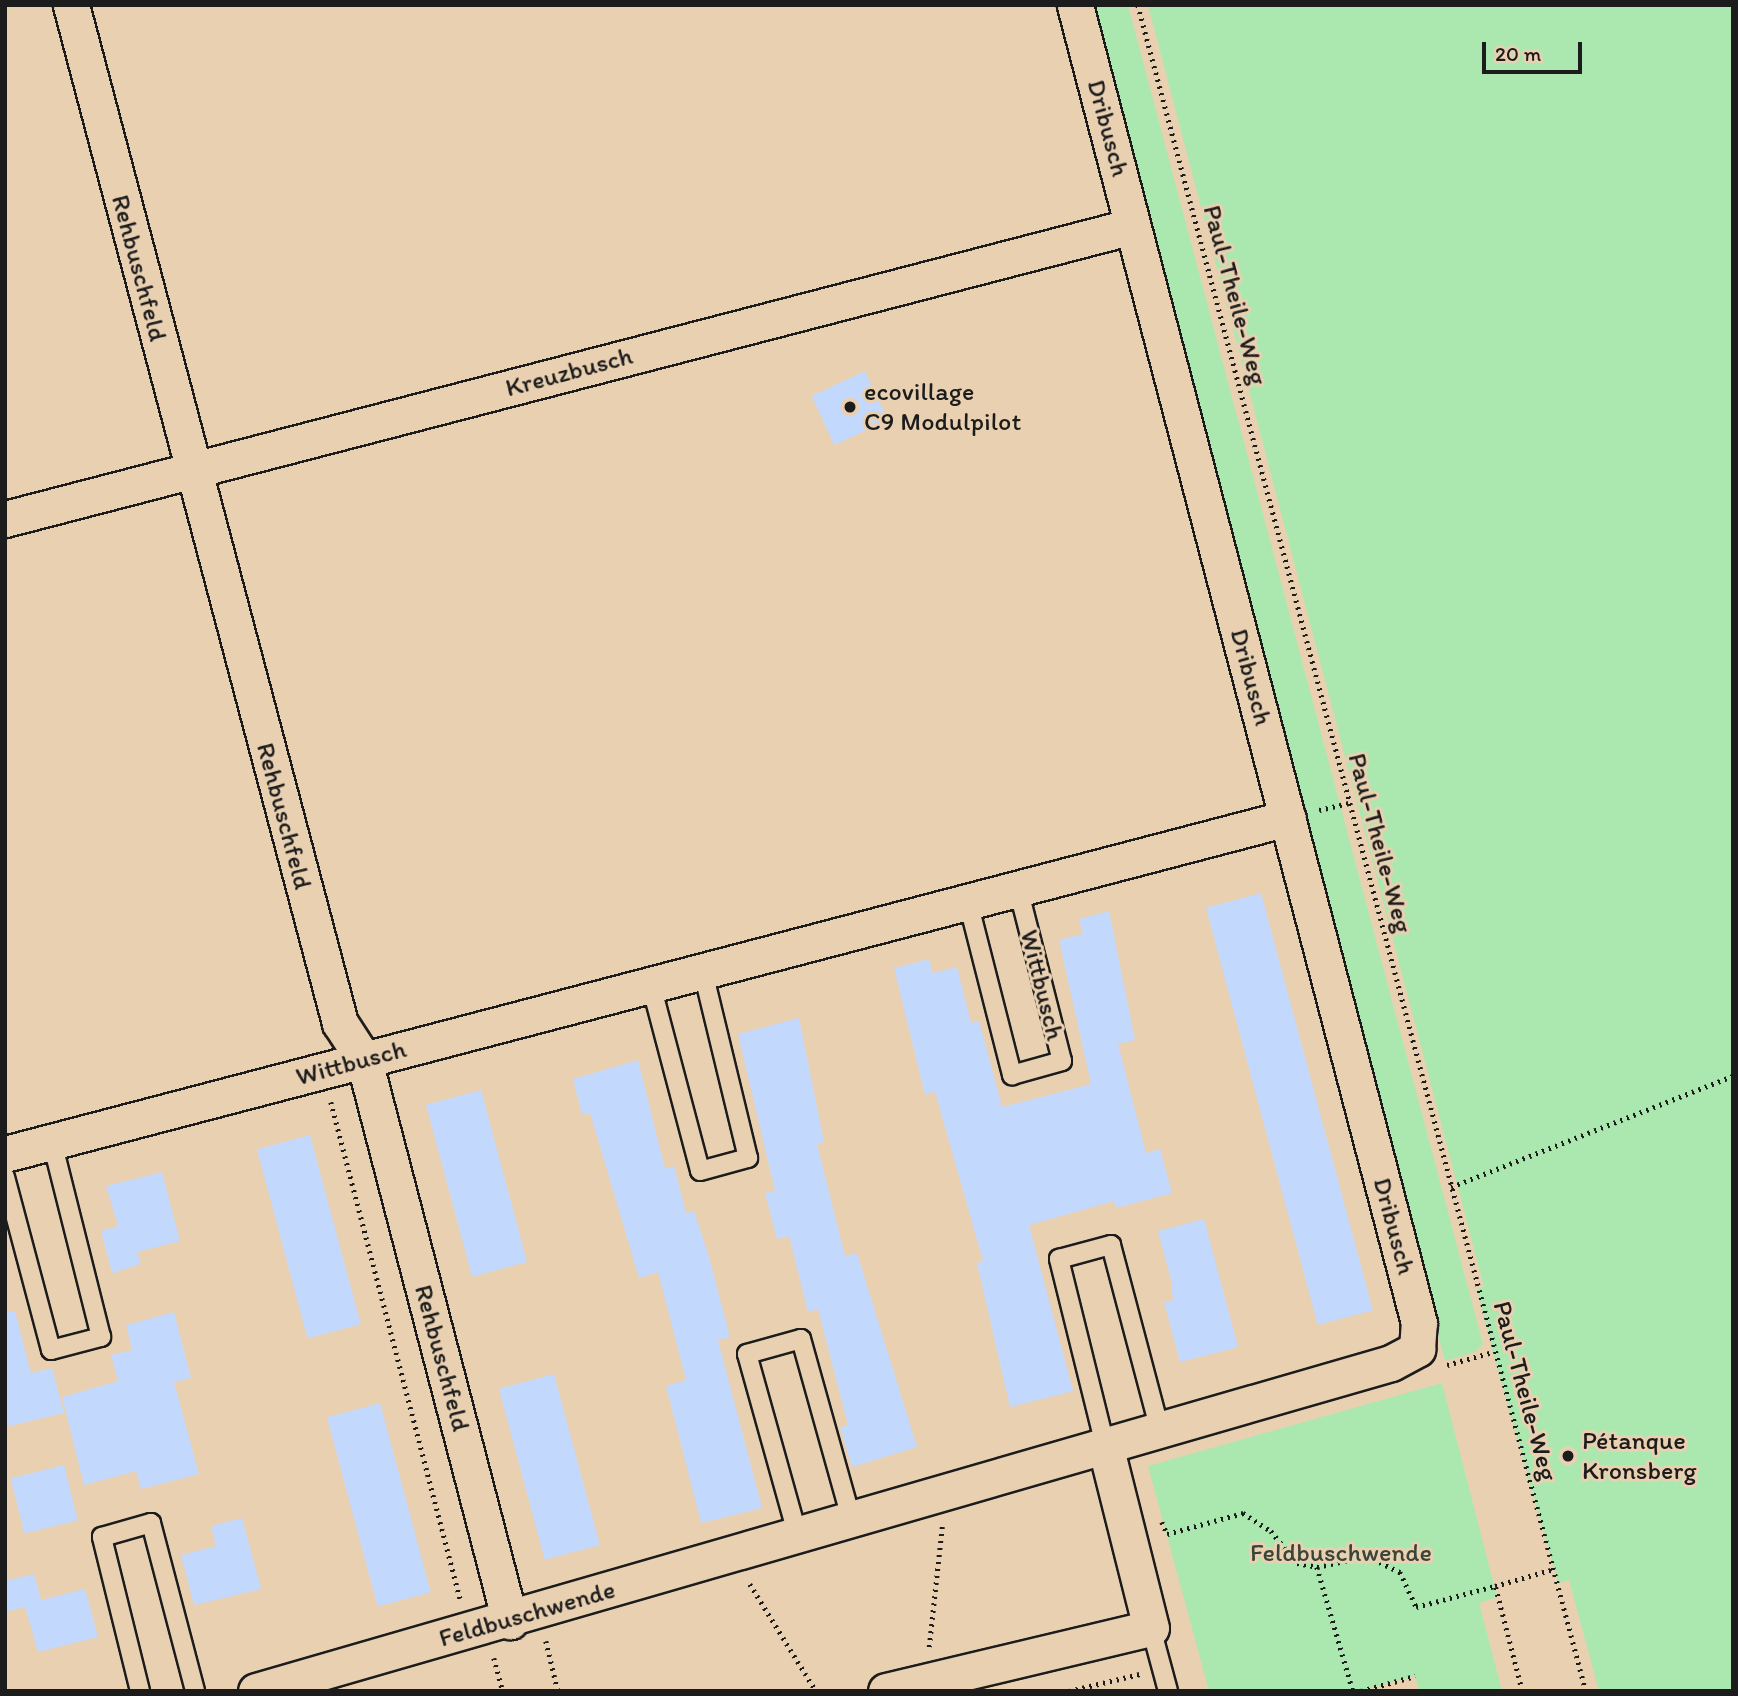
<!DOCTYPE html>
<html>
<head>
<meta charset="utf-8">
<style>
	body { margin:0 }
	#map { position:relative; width:1738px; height:1696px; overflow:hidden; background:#e9d0b1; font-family:Itim,sans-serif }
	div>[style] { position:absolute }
	.green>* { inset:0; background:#abe8af }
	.building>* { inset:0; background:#c3d8fd; transform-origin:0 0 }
	.path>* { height:4.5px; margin-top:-2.25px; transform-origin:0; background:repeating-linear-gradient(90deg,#1c1c1c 0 2px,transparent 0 7px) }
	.roads { filter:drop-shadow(2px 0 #1c1c1c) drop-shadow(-2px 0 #1c1c1c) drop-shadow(0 2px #1c1c1c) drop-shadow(0 -2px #1c1c1c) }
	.service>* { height:18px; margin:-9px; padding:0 9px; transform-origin:9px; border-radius:9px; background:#e9d0b1 }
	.minor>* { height:35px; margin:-17.5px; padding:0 17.5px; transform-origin:17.5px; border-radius:17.5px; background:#e9d0b1 }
	.dots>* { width:19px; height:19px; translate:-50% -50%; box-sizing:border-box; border:4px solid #e9d0b1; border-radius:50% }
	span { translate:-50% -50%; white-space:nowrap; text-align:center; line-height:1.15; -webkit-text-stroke:6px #e9d0b1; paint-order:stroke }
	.street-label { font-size:26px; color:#1c1c1c }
	.poi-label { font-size:26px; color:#1c1c1c }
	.left { translate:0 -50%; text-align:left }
	.park-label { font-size:26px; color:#394539 }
	.frame { position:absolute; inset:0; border:7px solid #1c1c1c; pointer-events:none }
	.scale { position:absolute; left:1482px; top:42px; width:100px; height:32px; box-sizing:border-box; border:4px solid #1c1c1c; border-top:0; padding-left:9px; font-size:21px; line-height:24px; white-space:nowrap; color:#1c1c1c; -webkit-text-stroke:5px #e9d0b1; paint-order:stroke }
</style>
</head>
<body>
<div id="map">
	<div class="green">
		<i style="clip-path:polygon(1092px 5px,1128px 5px,1483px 1344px,1475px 1352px,1445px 1361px)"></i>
		<i style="clip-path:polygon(1148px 5px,1733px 5px,1733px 1691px,1599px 1691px,1569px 1580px,1558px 1583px,1493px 1352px,1477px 1289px,1484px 1287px)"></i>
		<i style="clip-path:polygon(1442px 1383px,1497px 1597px,1479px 1603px,1502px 1691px,1419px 1691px,1415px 1676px,1361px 1691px,1209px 1691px,1148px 1466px)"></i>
	</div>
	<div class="building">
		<i style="left:865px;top:371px;width:54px;height:59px;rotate:65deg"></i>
		<i style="left:1261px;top:893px;width:432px;height:57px;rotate:75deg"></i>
		<i style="clip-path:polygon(1109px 911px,1135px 1040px,1118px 1044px,1146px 1153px,1160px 1149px,1172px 1193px,1116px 1208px,1114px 1201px,1029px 1225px,1073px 1391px,1010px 1407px,977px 1263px,983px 1261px,935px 1092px,925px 1095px,894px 968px,929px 959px,932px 973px,957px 967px,971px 1023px,979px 1021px,1002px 1107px,1091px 1084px,1059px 940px,1083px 934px,1079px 919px)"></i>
		<i style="clip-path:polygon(799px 1018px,824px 1142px,817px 1144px,845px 1256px,857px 1253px,917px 1447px,852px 1467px,840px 1427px,848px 1425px,818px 1309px,808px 1312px,789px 1236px,777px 1239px,765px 1193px,775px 1191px,738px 1034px)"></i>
		<i style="clip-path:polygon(638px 1060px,665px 1169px,674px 1166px,686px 1213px,694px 1211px,709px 1257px,730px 1337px,718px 1340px,762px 1508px,701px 1523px,666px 1386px,686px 1380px,658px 1272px,639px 1278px,590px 1113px,582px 1115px,573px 1079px)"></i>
		<i style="left:481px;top:1090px;width:178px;height:57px;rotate:75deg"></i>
		<i style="left:310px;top:1135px;width:196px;height:55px;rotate:75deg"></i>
		<i style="clip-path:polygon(162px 1172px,180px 1241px,137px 1252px,141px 1264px,112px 1273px,101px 1231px,118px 1226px,106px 1186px)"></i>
		<i style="clip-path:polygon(1204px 1219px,1238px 1347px,1180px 1362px,1164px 1302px,1173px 1300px,1171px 1280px,1158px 1231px)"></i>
		<i style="clip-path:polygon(15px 1311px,31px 1373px,52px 1368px,64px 1413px,5px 1427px,5px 1312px)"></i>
		<i style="clip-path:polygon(174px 1312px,191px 1378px,174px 1382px,199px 1474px,141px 1489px,136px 1471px,84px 1485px,62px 1397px,118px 1381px,111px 1355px,132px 1350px,126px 1325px)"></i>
		<i style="left:554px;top:1374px;width:177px;height:57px;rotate:75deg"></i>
		<i style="left:380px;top:1403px;width:196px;height:55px;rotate:75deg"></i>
		<i style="left:64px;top:1465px;width:57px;height:55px;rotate:76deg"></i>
		<i style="clip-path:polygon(242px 1518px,261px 1589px,194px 1605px,181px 1555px,216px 1546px,211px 1526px)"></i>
		<i style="clip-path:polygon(34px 1574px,41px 1600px,85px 1589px,98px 1637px,38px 1652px,25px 1607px,5px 1612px,5px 1581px)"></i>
	</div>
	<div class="path">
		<i style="left:1138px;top:5px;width:1745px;rotate:75.12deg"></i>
		<i style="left:1319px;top:810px;width:32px;rotate:-13deg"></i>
		<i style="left:331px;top:1102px;width:513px;rotate:75.42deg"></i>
		<i style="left:1451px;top:1187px;width:303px;rotate:-21.5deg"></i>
		<i style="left:1447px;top:1365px;width:48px;rotate:-15.8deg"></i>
		<i style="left:1162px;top:1522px;width:13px;rotate:67deg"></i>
		<i style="left:1167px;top:1534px;width:79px;rotate:-15.4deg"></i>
		<i style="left:1243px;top:1513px;width:33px;rotate:33deg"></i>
		<i style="left:1271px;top:1531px;width:41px;rotate:50.9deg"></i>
		<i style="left:1297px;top:1563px;width:20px;rotate:11deg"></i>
		<i style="left:1317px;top:1567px;width:51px;rotate:-12.4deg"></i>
		<i style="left:1367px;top:1556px;width:37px;rotate:26deg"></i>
		<i style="left:1400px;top:1572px;width:38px;rotate:65deg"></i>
		<i style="left:1416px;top:1607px;width:82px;rotate:-14.9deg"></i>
		<i style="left:1317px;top:1567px;width:129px;rotate:73.8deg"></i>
		<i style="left:750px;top:1584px;width:126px;rotate:58.3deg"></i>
		<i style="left:546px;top:1641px;width:51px;rotate:76.5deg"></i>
		<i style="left:929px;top:1647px;width:121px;rotate:-83.8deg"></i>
		<i style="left:494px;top:1658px;width:34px;rotate:75deg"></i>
		<i style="left:1069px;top:1691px;width:73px;rotate:-13.5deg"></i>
		<i style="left:1361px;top:1691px;width:56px;rotate:-15.5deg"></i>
		<i style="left:1522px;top:1691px;width:108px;rotate:-104.4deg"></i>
		<i style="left:1495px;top:1586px;width:61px;rotate:-16.1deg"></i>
	</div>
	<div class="roads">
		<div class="service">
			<i style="left:968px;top:902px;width:179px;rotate:75.7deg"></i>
			<i style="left:1012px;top:1075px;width:52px;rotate:-15.6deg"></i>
			<i style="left:1062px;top:1061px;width:178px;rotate:-104.3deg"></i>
			<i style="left:651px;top:985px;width:192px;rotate:75.2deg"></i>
			<i style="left:700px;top:1171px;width:50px;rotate:-15.2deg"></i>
			<i style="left:748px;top:1158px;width:191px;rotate:-103.6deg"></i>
			<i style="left:5px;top:1177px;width:179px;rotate:75.1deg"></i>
			<i style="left:51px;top:1350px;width:52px;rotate:-14.6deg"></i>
			<i style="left:101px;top:1337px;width:201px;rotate:-104.1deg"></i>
			<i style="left:1105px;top:1445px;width:192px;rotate:-103.9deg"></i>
			<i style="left:1059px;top:1259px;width:54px;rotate:-15.1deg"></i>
			<i style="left:1111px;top:1245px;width:191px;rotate:75.2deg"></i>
			<i style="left:797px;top:1533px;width:186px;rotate:-105.6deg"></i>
			<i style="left:747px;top:1354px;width:56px;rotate:-15.5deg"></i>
			<i style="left:801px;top:1339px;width:186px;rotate:74.4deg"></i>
			<i style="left:1151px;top:1628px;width:65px;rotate:74.9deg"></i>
			<i style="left:140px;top:1691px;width:159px;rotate:-103.9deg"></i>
			<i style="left:102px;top:1537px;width:51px;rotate:-15.9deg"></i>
			<i style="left:151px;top:1523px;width:174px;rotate:75.3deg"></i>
		</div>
		<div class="minor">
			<i style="left:71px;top:5px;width:1053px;rotate:75.2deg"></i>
			<i style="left:340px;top:1023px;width:44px;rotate:57deg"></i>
			<i style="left:364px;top:1060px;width:580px;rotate:75.41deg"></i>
			<i style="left:5px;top:519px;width:1165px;rotate:-14.56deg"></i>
			<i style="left:5px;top:1154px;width:1326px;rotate:-14.68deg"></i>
			<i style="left:256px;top:1691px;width:1181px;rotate:-16.12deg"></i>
			<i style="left:1391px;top:1363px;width:30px;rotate:-28deg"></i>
			<i style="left:1417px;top:1349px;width:26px;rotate:-86deg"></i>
			<i style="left:1419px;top:1323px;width:1362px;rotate:-104.63deg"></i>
			<i style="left:886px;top:1691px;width:272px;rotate:-13.4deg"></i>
			<i style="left:1151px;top:1628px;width:189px;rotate:-104.1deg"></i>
		</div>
	</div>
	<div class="dots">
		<i style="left:850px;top:407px;background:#1c1c1c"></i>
		<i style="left:1568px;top:1456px;background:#1c1c1c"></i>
	</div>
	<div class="street-label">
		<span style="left:1108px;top:128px;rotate:75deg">Dribusch</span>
		<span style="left:139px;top:268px;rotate:75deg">Rehbuschfeld</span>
		<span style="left:1235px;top:295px;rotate:75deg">Paul-Theile-Weg</span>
		<span style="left:569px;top:372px;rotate:-15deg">Kreuzbusch</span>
		<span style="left:1251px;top:677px;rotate:75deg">Dribusch</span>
		<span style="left:284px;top:816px;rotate:75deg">Rehbuschfeld</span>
		<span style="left:1380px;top:843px;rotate:75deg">Paul-Theile-Weg</span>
		<span style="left:1042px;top:985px;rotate:76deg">Wittbusch</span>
		<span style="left:351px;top:1063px;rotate:-15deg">Wittbusch</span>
		<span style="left:1394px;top:1226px;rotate:75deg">Dribusch</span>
		<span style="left:442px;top:1358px;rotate:75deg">Rehbuschfeld</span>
		<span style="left:1525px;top:1391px;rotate:75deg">Paul-Theile-Weg</span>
		<span style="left:527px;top:1614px;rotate:-16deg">Feldbuschwende</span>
	</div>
	<div class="poi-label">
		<span class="left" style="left:864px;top:407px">ecovillage<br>C9 Modulpilot</span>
		<span class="left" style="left:1582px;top:1456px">Pétanque<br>Kronsberg</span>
	</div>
	<div class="park-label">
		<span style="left:1341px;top:1553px">Feldbuschwende</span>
	</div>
	<div class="frame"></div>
	<div class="scale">20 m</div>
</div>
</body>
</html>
